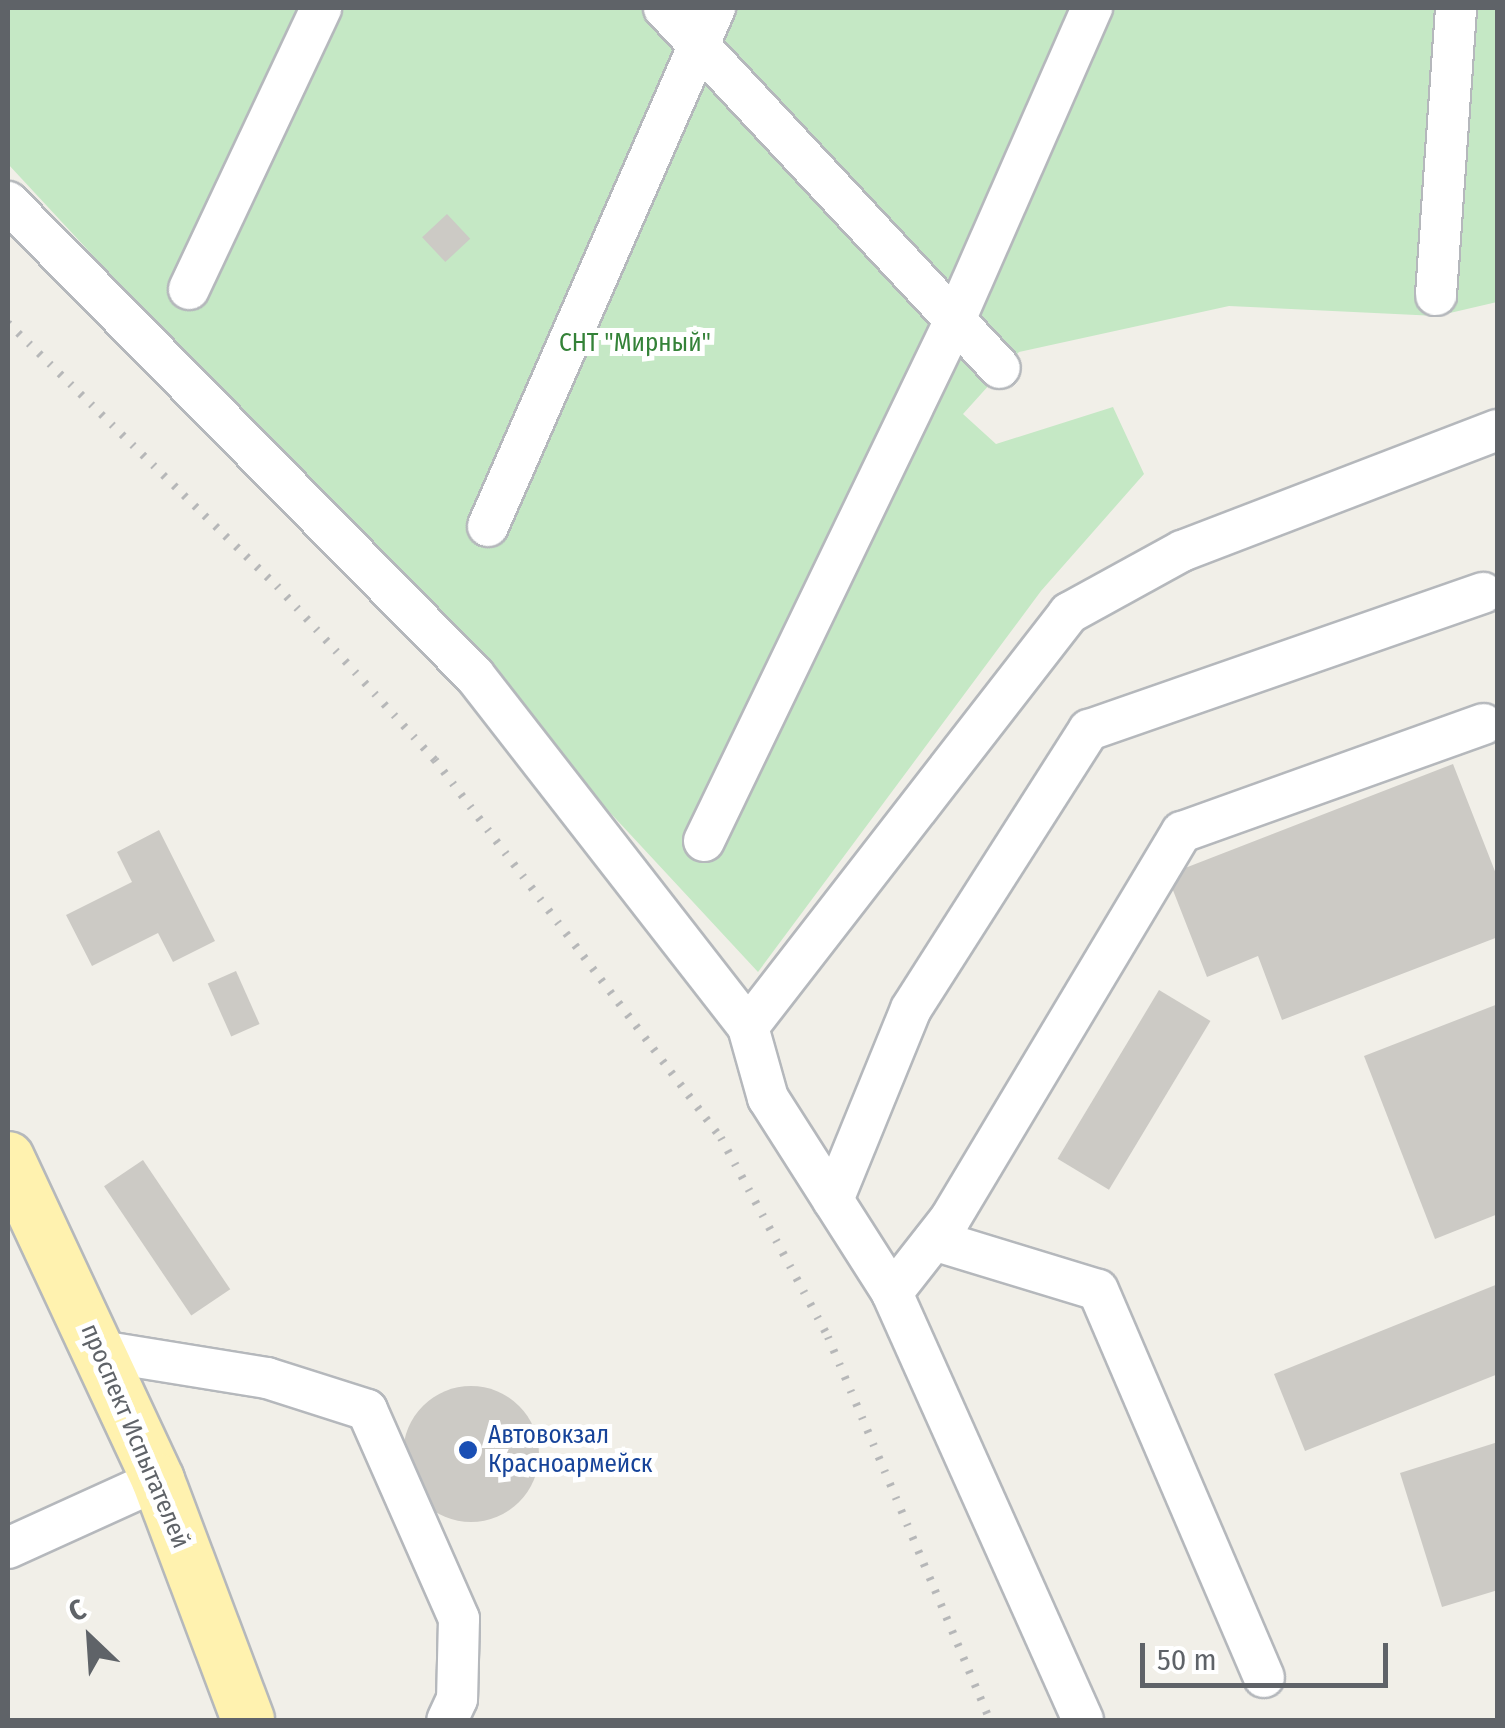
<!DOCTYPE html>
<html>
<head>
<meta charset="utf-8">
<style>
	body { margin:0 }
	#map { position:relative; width:1505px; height:1728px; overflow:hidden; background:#f1efe8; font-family:"Fira Sans Condensed",sans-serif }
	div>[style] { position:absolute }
	.green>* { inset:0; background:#c5e8c5 }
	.building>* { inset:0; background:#cccac5; transform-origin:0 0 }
	.round { border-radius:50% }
	.roads { filter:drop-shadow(2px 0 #b5b8bc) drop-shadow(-2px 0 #b5b8bc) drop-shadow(0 2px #b5b8bc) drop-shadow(0 -2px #b5b8bc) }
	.minor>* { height:40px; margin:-20px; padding:0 20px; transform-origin:20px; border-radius:20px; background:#fff }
	.major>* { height:52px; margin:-26px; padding:0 26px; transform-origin:26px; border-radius:26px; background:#fff2af }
	.rail>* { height:8px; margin-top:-4px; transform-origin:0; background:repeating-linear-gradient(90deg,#b6b7b8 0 2.5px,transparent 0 14.5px) }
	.dots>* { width:28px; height:28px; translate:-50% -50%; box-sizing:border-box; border:5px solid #fff; border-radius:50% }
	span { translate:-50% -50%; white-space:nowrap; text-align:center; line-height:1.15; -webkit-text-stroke:10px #fff; paint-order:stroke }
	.park-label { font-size:25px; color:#348238 }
	.street-label { font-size:25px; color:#5f6368 }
	.transit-label { font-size:25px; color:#164399 }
	.left { translate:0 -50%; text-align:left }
	.frame { position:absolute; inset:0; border:10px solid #5f6368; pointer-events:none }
	.north { position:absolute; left:40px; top:1588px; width:100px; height:100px; -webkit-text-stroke:8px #fff; paint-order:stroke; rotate:335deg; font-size:28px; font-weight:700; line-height:40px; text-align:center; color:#5f6368 }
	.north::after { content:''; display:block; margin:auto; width:35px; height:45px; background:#5f6368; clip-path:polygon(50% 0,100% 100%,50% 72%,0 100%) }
	.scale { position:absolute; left:1140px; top:1643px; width:248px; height:45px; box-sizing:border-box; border:5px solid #5f6368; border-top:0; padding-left:12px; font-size:30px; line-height:35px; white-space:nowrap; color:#5f6368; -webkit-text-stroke:8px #fff; paint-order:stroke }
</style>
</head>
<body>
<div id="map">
	<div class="green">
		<i style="clip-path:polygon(8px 8px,1497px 8px,1497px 302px,1437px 316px,1229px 306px,1019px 352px,963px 414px,996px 444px,1113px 407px,1144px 474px,1041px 591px,758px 972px,8px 164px)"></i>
	</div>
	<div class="building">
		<i style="left:447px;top:214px;width:34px;height:34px;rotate:47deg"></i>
		<i style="clip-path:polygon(1453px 764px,1498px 879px,1498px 937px,1282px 1020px,1258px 956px,1207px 977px,1167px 875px)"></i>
		<i style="clip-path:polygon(159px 830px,215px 941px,173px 962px,158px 933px,92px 966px,66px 915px,132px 882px,117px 852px)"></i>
		<i style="left:236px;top:971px;width:58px;height:31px;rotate:66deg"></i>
		<i style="left:1159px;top:990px;width:60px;height:197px;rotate:31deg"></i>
		<i style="clip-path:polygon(1498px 1004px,1498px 1214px,1435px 1239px,1364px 1056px)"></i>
		<i style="left:143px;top:1160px;width:156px;height:47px;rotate:56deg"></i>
		<i style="clip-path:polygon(1498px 1284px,1498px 1374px,1305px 1451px,1274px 1374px)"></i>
		<i class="round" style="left:403px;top:1386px;width:136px;height:136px"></i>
		<i style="clip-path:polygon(1498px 1442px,1498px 1590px,1442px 1607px,1400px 1473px)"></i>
	</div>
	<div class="roads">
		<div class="minor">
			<i style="left:664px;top:8px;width:492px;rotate:47deg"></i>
			<i style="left:8px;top:202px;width:665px;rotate:45.43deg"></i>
			<i style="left:475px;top:676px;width:445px;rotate:52.1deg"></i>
			<i style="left:748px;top:1027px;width:74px;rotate:74.3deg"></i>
			<i style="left:768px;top:1098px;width:231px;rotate:57.5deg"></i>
			<i style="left:892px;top:1293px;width:468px;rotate:65.9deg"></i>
			<i style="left:189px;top:289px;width:310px;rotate:-64.8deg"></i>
			<i style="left:1436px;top:295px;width:288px;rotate:-86deg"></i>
			<i style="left:488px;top:526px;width:566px;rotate:-66.34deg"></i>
			<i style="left:704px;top:841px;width:578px;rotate:-64.28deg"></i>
			<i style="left:955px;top:320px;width:341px;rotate:-66.3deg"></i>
			<i style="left:748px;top:1027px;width:524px;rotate:-52.21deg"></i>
			<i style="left:1069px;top:613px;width:129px;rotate:-28.8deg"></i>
			<i style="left:1182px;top:551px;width:338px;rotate:-21deg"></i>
			<i style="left:833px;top:1200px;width:206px;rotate:-67.8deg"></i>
			<i style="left:911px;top:1009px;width:331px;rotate:-57.5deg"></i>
			<i style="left:1089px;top:730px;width:417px;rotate:-19.2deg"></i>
			<i style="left:934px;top:1240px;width:171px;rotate:17deg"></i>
			<i style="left:1098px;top:1290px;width:421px;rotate:66.8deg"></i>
			<i style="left:892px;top:1293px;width:94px;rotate:-51.9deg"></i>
			<i style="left:950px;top:1219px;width:451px;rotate:-59.1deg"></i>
			<i style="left:1182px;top:832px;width:320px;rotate:-19.7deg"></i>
			<i style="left:100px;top:1351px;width:169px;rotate:9.2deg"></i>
			<i style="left:267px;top:1378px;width:105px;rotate:17.7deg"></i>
			<i style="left:367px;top:1410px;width:228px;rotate:66.2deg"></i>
			<i style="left:459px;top:1619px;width:80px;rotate:91.4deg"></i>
			<i style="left:457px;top:1699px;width:23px;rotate:115deg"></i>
			<i style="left:8px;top:1548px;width:165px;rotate:-24.4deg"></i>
		</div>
		<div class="major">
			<i style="left:8px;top:1158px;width:355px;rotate:65deg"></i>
			<i style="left:158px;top:1480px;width:256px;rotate:69.4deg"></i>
		</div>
	</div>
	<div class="rail">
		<i style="left:8px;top:323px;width:376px;rotate:44.4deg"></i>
		<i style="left:277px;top:586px;width:235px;rotate:47.8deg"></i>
		<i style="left:435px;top:760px;width:474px;rotate:52.9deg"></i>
		<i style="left:721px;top:1138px;width:226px;rotate:61.7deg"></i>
		<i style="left:828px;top:1337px;width:416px;rotate:67.1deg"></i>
	</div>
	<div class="dots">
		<i style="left:468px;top:1450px;background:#1a4fb4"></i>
	</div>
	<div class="park-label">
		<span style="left:635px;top:343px">СНТ "Мирный"</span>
	</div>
	<div class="street-label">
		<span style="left:135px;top:1436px;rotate:67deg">проспект Испытателей</span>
	</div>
	<div class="transit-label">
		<span class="left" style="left:488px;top:1450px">Автовокзал<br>Красноармейск</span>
	</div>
	<div class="frame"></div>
	<div class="north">С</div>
	<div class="scale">50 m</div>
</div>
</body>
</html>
